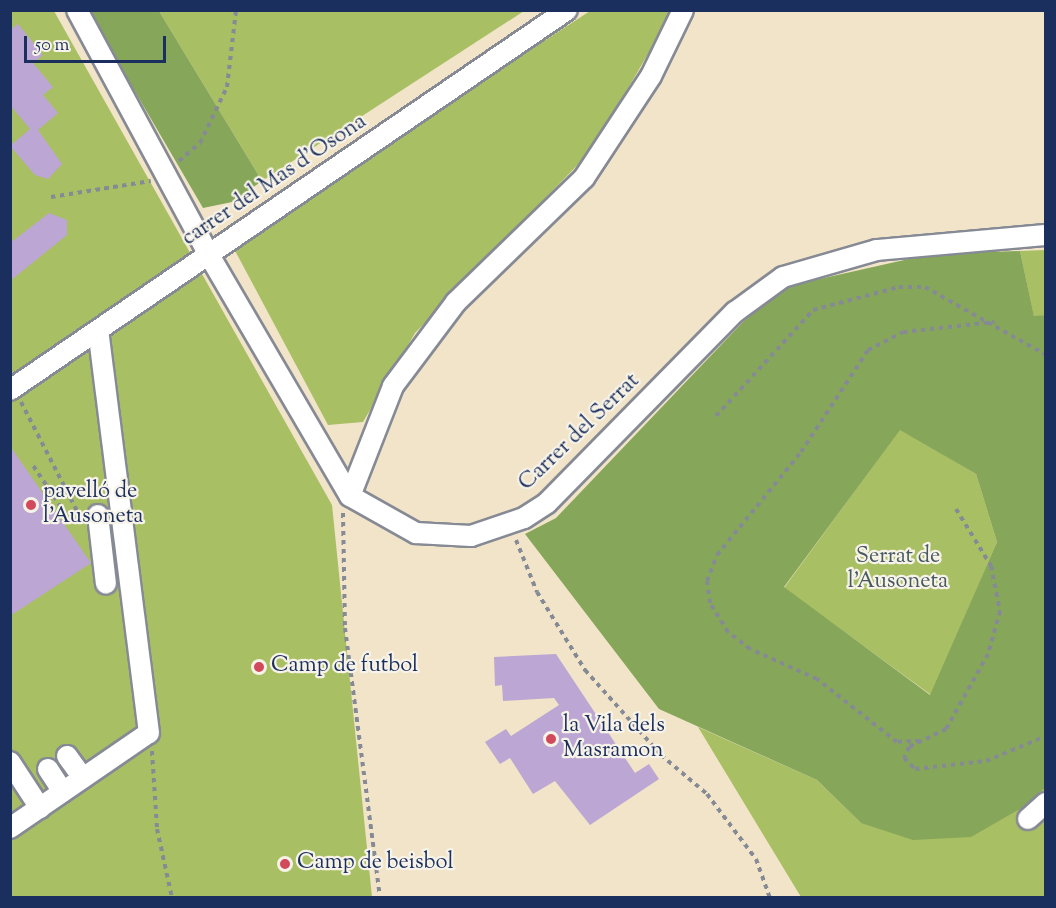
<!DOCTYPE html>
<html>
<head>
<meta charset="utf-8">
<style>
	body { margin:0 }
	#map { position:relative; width:1056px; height:908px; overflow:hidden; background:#f1e4c9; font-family:"Sorts Mill Goudy",serif }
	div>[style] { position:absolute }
	.green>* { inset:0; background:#a9bf64 }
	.forest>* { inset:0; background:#86a65a }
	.building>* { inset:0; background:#bca6d3 }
	.path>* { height:4px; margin-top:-2px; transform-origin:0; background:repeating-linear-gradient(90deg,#868a94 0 4.5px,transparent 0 9px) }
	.roads { filter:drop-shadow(2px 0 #868a94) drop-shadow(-2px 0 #868a94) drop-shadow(0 2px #868a94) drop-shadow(0 -2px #868a94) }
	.minor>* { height:20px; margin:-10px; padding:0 10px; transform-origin:10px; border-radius:10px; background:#fff }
	.dots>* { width:16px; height:16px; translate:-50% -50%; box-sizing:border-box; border:3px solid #f7f3e8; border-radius:50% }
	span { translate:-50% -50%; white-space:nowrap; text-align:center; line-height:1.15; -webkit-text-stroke:4.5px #f7f3e8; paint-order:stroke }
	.street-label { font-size:22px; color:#1b2f5e }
	.poi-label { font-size:22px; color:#1b2f5e }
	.left { translate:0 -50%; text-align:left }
	.park-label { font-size:22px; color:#465a60 }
	.frame { position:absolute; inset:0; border:12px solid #1b2f5e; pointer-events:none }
	.scale { position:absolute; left:24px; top:36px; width:142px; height:27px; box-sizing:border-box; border:3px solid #1b2f5e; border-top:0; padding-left:8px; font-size:18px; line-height:21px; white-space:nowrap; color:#1b2f5e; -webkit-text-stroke:4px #f7f3e8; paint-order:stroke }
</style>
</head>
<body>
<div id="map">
	<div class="green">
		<i style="clip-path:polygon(10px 11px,54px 11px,332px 505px,372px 897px,11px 897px)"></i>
		<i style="clip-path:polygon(159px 11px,524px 11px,262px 181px)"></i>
		<i style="clip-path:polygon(590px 11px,673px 11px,592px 150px,415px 333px,363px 422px,328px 425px,232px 245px)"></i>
		<i style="clip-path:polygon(1045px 250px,1045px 315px,1034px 317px,1020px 251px)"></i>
		<i style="clip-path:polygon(900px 429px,976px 474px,997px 542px,931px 695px,784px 588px)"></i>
		<i style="clip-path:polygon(698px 727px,817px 780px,861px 823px,1025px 806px,1045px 788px,1045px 897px,801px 897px)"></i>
	</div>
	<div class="forest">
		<i style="clip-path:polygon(88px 11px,159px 11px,262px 181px,232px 202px,203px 208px)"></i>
		<i style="clip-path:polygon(evenodd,1020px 251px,1034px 316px,1046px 315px,1045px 788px,1025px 806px,971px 837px,913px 840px,861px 823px,817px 780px,659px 709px,525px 534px,556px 518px,742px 323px,784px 287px,931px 254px,1020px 251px,900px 430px,976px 474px,997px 542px,930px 695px,784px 587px,900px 430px)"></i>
	</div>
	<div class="building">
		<i style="clip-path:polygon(18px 24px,43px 55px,33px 63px,53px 87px,43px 95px,58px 113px,38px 130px,62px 164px,48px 179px,35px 175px,10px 146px,30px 129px,10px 105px,10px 30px)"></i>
		<i style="clip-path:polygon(49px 213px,67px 220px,67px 235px,10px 281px,10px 243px)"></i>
		<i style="clip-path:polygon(10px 446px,91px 563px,10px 616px)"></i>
		<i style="clip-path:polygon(556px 654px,635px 773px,649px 764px,659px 779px,590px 825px,555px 781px,533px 794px,510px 758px,500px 764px,485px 742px,506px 729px,511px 736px,559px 705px,554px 698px,503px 701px,502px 685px,495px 686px,494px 657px)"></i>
	</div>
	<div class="path">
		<i style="left:179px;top:161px;width:28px;rotate:-41deg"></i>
		<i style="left:200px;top:143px;width:62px;rotate:-64.3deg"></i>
		<i style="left:227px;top:87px;width:78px;rotate:-83.3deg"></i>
		<i style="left:51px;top:197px;width:101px;rotate:-9.1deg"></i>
		<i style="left:21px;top:402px;width:129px;rotate:62.8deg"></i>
		<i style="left:80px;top:517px;width:10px;rotate:151deg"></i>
		<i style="left:71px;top:522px;width:70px;rotate:-123.9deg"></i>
		<i style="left:716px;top:416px;width:144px;rotate:-47.5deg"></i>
		<i style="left:813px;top:310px;width:89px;rotate:-15deg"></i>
		<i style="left:899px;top:287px;width:26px"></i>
		<i style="left:925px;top:287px;width:139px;rotate:29.3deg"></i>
		<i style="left:956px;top:509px;width:67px;rotate:58.4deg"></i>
		<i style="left:991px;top:566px;width:46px;rotate:78.7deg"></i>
		<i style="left:1000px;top:611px;width:45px;rotate:105.6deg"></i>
		<i style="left:988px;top:654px;width:86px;rotate:119.2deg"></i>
		<i style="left:946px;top:729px;width:41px;rotate:154.1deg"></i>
		<i style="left:909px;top:747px;width:12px;rotate:114deg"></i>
		<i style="left:904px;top:758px;width:16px;rotate:45deg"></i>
		<i style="left:915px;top:769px;width:71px;rotate:-6.4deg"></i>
		<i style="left:986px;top:761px;width:65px;rotate:-22.6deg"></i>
		<i style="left:343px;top:513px;width:115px;rotate:89deg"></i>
		<i style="left:345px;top:628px;width:272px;rotate:82.6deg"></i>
		<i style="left:516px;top:540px;width:56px;rotate:68deg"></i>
		<i style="left:537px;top:592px;width:92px;rotate:58.4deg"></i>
		<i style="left:585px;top:670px;width:114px;rotate:48.2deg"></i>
		<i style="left:661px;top:755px;width:60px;rotate:40.3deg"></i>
		<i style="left:707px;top:794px;width:81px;rotate:53deg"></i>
		<i style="left:756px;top:859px;width:41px;rotate:70.3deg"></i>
		<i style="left:920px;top:741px;width:23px;rotate:178deg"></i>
		<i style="left:897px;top:742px;width:102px;rotate:-141.8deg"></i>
		<i style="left:817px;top:679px;width:73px;rotate:-155.9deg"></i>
		<i style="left:750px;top:649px;width:28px;rotate:-142deg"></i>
		<i style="left:728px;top:632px;width:34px;rotate:-122deg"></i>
		<i style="left:710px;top:603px;width:22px;rotate:-98deg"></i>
		<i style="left:707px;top:581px;width:28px;rotate:-69deg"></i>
		<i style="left:717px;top:555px;width:133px;rotate:-50.8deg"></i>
		<i style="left:801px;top:452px;width:122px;rotate:-56.7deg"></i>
		<i style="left:868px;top:350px;width:39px;rotate:-27deg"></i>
		<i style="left:903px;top:332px;width:92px;rotate:-6.3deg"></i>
		<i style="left:152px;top:751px;width:78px;rotate:86.3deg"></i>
		<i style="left:157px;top:829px;width:71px;rotate:77.7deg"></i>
	</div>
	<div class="roads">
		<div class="minor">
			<i style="left:77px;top:10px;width:278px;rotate:61.7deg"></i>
			<i style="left:209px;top:255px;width:279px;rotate:59.7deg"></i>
			<i style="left:10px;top:390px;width:674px;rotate:-34.3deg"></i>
			<i style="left:350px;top:496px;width:76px;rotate:29.3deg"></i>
			<i style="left:416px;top:533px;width:55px;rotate:3.1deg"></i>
			<i style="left:471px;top:536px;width:56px;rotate:-18.8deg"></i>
			<i style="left:524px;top:518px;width:27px;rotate:-33deg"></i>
			<i style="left:547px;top:503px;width:268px;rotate:-45.5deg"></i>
			<i style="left:735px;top:312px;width:59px;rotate:-36.1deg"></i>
			<i style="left:783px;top:277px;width:98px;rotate:-16deg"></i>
			<i style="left:877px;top:250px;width:170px;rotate:-5.1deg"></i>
			<i style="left:350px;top:496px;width:118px;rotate:-68.6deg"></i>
			<i style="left:393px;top:386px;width:105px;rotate:-53.1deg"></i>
			<i style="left:456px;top:302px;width:178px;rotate:-44.1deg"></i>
			<i style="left:584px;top:178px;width:122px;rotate:-56.7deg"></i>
			<i style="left:651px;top:76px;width:73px;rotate:-64.1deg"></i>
			<i style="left:98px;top:515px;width:69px;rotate:83.4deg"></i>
			<i style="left:67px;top:756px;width:27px;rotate:54deg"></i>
			<i style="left:10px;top:762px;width:55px;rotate:56.9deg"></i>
			<i style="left:48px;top:769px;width:27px;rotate:57deg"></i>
			<i style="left:1028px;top:819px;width:24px;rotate:-42deg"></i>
			<i style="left:10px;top:828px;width:168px;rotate:-34.4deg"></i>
			<i style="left:149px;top:733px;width:405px;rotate:-97.2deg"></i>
		</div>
	</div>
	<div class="dots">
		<i style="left:31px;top:505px;background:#d1495b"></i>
		<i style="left:259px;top:667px;background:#d1495b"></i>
		<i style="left:551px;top:739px;background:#d1495b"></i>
		<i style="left:285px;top:864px;background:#d1495b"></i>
	</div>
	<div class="street-label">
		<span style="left:275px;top:181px;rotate:-34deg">carrer del Mas d'Osona</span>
		<span style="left:580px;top:433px;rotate:-44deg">Carrer del Serrat</span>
	</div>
	<div class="poi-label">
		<span class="left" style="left:43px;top:505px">pavelló de<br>l'Ausoneta</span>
		<span class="left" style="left:271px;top:667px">Camp de futbol</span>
		<span class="left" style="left:563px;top:739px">la Vila dels<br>Masramon</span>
		<span class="left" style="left:297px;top:864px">Camp de beisbol</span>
	</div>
	<div class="park-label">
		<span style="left:898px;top:570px">Serrat de<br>l'Ausoneta</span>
	</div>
	<div class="frame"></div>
	<div class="scale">50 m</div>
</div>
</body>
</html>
